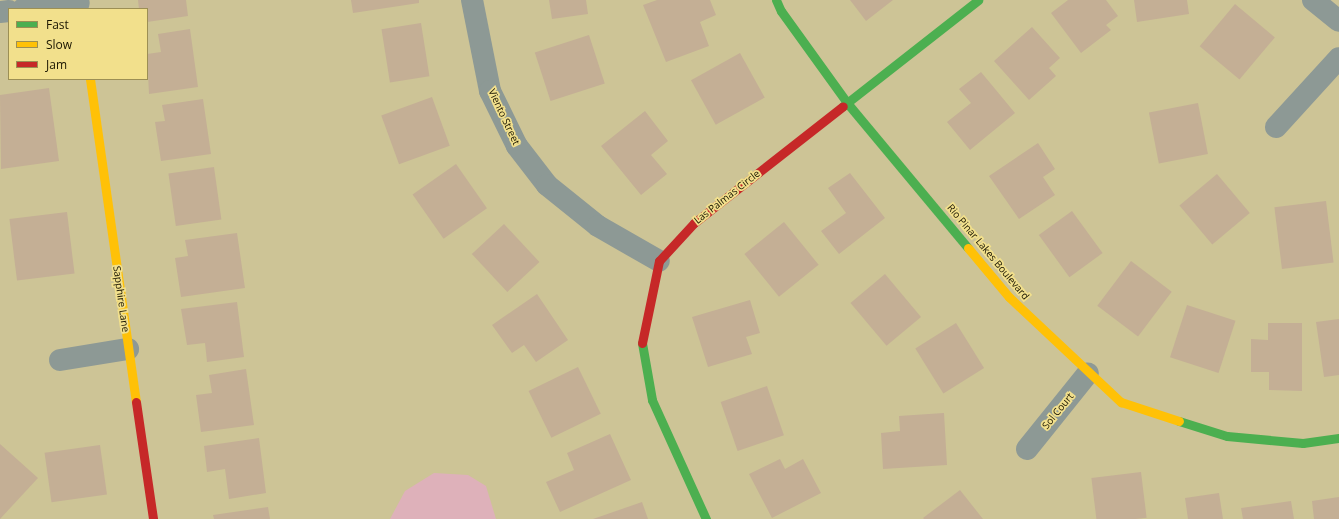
<!DOCTYPE html>
<html>
<head>
<meta charset="utf-8">
<style>
	body { margin:0 }
	#map { position:relative; width:1339px; height:519px; overflow:hidden; background:#cdc496; font-family:"Open Sans",sans-serif }
	div>[style] { position:absolute }
	.green>* { inset:0; background:#deb1ba }
	.building>* { inset:0; background:#c4af95; transform-origin:0 0 }
	.street>* { height:22px; margin:-11px; padding:0 11px; transform-origin:11px; border-radius:11px; background:#8d9995 }
	.fast>* { height:9px; margin:-4.5px; padding:0 4.5px; transform-origin:4.5px; border-radius:4.5px; background:#4caf50 }
	.slow>* { height:9px; margin:-4.5px; padding:0 4.5px; transform-origin:4.5px; border-radius:4.5px; background:#ffc107 }
	.jam>* { height:9px; margin:-4.5px; padding:0 4.5px; transform-origin:4.5px; border-radius:4.5px; background:#c62828 }
	span { translate:-50% -50%; white-space:nowrap; text-align:center; line-height:1.15; -webkit-text-stroke:3.5px #f2e08c; paint-order:stroke }
	.street-label { font-size:10px; color:#1a1500 }
	.legend { position:absolute; left:8px; top:8px; width:140px; height:72px; box-sizing:border-box; background:#f2e08c; border:1px solid #9c8f54; margin:0; padding:5px 7px; list-style:none; font-size:12px; color:#1a1500 }
	.legend li { display:flex; align-items:center; gap:8px; height:20px }
	.legend b { width:20px; border:1px solid #9c8f54 }
</style>
</head>
<body>
<div id="map">
	<div class="green">
		<i style="clip-path:polygon(434px 473px,468px 475px,486px 486px,496px 519px,390px 519px,405px 491px)"></i>
	</div>
	<div class="building">
		<i style="clip-path:polygon(138px 0,186px 0,188px 16px,147px 22px,147px 9px,139px 9px)"></i>
		<i style="clip-path:polygon(351px 0,419px 0,419px 3px,353px 13px)"></i>
		<i style="clip-path:polygon(549px 0,586px 0,588px 14px,552px 19px)"></i>
		<i style="clip-path:polygon(657px 0,710px 0,716px 15px,700px 22px,709px 46px,666px 62px,643px 5px)"></i>
		<i style="clip-path:polygon(850px 0,893px 0,866px 21px)"></i>
		<i style="clip-path:polygon(1068px 0,1106px 0,1118px 16px,1106px 25px,1111px 30px,1081px 53px,1051px 13px)"></i>
		<i style="clip-path:polygon(1134px 0,1187px 0,1189px 14px,1137px 22px)"></i>
		<i style="left:1235px;top:4px;width:52px;height:55px;rotate:40deg"></i>
		<i style="left:421px;top:23px;width:54px;height:40px;rotate:81deg"></i>
		<i style="clip-path:polygon(1032px 27px,1060px 58px,1049px 68px,1056px 76px,1029px 100px,994px 61px)"></i>
		<i style="clip-path:polygon(190px 29px,198px 87px,149px 94px,147px 54px,161px 52px,158px 34px)"></i>
		<i style="left:589px;top:35px;width:51px;height:57px;rotate:72deg"></i>
		<i style="left:740px;top:53px;width:51px;height:56px;rotate:61deg"></i>
		<i style="clip-path:polygon(981px 72px,1015px 113px,970px 150px,947px 122px,971px 103px,959px 89px)"></i>
		<i style="clip-path:polygon(49px 88px,59px 161px,1px 169px,0 95px)"></i>
		<i style="left:432px;top:97px;width:52px;height:54px;rotate:70deg"></i>
		<i style="clip-path:polygon(203px 99px,211px 154px,161px 161px,155px 122px,165px 121px,162px 105px)"></i>
		<i style="left:1198px;top:103px;width:52px;height:50px;rotate:79deg"></i>
		<i style="clip-path:polygon(645px 111px,668px 141px,651px 155px,667px 174px,641px 195px,601px 146px)"></i>
		<i style="clip-path:polygon(1038px 143px,1055px 169px,1043px 177px,1055px 195px,1019px 219px,989px 176px)"></i>
		<i style="left:456px;top:164px;width:54px;height:53px;rotate:55deg"></i>
		<i style="left:214px;top:167px;width:53px;height:46px;rotate:82deg"></i>
		<i style="clip-path:polygon(850px 173px,885px 218px,839px 254px,821px 231px,846px 213px,828px 188px)"></i>
		<i style="left:1217px;top:174px;width:51px;height:49px;rotate:50deg"></i>
		<i style="left:1326px;top:201px;width:62px;height:52px;rotate:83deg"></i>
		<i style="left:1072px;top:211px;width:52px;height:41px;rotate:54deg"></i>
		<i style="left:67px;top:212px;width:62px;height:58px;rotate:83deg"></i>
		<i style="left:784px;top:222px;width:55px;height:51px;rotate:51deg"></i>
		<i style="left:504px;top:224px;width:52px;height:44px;rotate:47deg"></i>
		<i style="clip-path:polygon(237px 233px,245px 288px,181px 297px,175px 258px,188px 256px,185px 240px)"></i>
		<i style="left:1131px;top:261px;width:51px;height:56px;rotate:37deg"></i>
		<i style="left:885px;top:274px;width:56px;height:45px;rotate:50deg"></i>
		<i style="clip-path:polygon(537px 294px,568px 340px,536px 362px,524px 345px,512px 353px,492px 325px)"></i>
		<i style="clip-path:polygon(750px 300px,760px 333px,746px 337px,752px 354px,708px 367px,692px 317px)"></i>
		<i style="clip-path:polygon(237px 302px,244px 357px,207px 362px,205px 343px,187px 345px,181px 309px)"></i>
		<i style="left:1187px;top:305px;width:51px;height:55px;rotate:18deg"></i>
		<i style="clip-path:polygon(1339px 319px,1339px 375px,1324px 377px,1316px 322px)"></i>
		<i style="left:956px;top:323px;width:53px;height:48px;rotate:58deg"></i>
		<i style="clip-path:polygon(1268px 323px,1302px 323px,1302px 391px,1269px 390px,1269px 372px,1251px 372px,1251px 339px,1268px 340px)"></i>
		<i style="left:578px;top:367px;width:52px;height:55px;rotate:64deg"></i>
		<i style="clip-path:polygon(246px 369px,254px 425px,201px 432px,196px 395px,212px 393px,209px 375px)"></i>
		<i style="left:767px;top:386px;width:52px;height:49px;rotate:71deg"></i>
		<i style="clip-path:polygon(944px 413px,947px 465px,883px 469px,881px 433px,900px 431px,899px 416px)"></i>
		<i style="clip-path:polygon(610px 434px,631px 480px,560px 512px,546px 482px,574px 470px,567px 453px)"></i>
		<i style="clip-path:polygon(259px 438px,266px 493px,229px 499px,225px 469px,207px 472px,204px 446px)"></i>
		<i style="clip-path:polygon(0 444px,38px 478px,0 519px)"></i>
		<i style="left:100px;top:445px;width:50px;height:56px;rotate:82deg"></i>
		<i style="clip-path:polygon(780px 459px,785px 469px,803px 459px,821px 493px,772px 518px,749px 474px)"></i>
		<i style="left:1141px;top:472px;width:46px;height:50px;rotate:83deg"></i>
		<i style="clip-path:polygon(960px 490px,983px 519px,924px 519px,923px 518px)"></i>
		<i style="clip-path:polygon(1219px 493px,1223px 519px,1188px 519px,1185px 498px)"></i>
		<i style="clip-path:polygon(1339px 497px,1339px 519px,1314px 519px,1312px 501px)"></i>
		<i style="clip-path:polygon(1291px 501px,1294px 519px,1243px 519px,1241px 508px)"></i>
		<i style="clip-path:polygon(642px 502px,648px 519px,593px 519px)"></i>
		<i style="clip-path:polygon(268px 507px,270px 519px,214px 519px,213px 515px)"></i>
	</div>
	<div class="street">
		<i style="left:472px;top:0;width:93px;rotate:78.8deg"></i>
		<i style="left:490px;top:91px;width:61px;rotate:63.9deg"></i>
		<i style="left:517px;top:146px;width:49px;rotate:52.4deg"></i>
		<i style="left:547px;top:185px;width:65px;rotate:38.8deg"></i>
		<i style="left:598px;top:226px;width:70px;rotate:29.8deg"></i>
		<i style="left:1313px;top:0;width:33px;rotate:39deg"></i>
		<i style="left:23px;top:9px;width:56px;rotate:-6.1deg"></i>
		<i style="left:0;top:12px;width:9px;rotate:-6deg"></i>
		<i style="left:1276px;top:127px;width:93px;rotate:-47.6deg"></i>
		<i style="left:60px;top:360px;width:69px;rotate:-9.2deg"></i>
		<i style="left:1027px;top:449px;width:97px;rotate:-51.2deg"></i>
	</div>
	<div class="fast">
		<i style="left:776px;top:0;width:12px;rotate:66deg"></i>
		<i style="left:781px;top:11px;width:115px;rotate:54.2deg"></i>
		<i style="left:848px;top:104px;width:187px;rotate:50.2deg"></i>
		<i style="left:843px;top:106px;width:172px;rotate:-38.1deg"></i>
		<i style="left:642px;top:343px;width:58px;rotate:80deg"></i>
		<i style="left:652px;top:400px;width:131px;rotate:65.6deg"></i>
		<i style="left:1179px;top:421px;width:50px;rotate:17.4deg"></i>
		<i style="left:1227px;top:436px;width:76px;rotate:5.3deg"></i>
		<i style="left:1303px;top:443px;width:36px;rotate:-8deg"></i>
	</div>
	<div class="slow">
		<i style="left:90px;top:79px;width:326px;rotate:81.9deg"></i>
		<i style="left:968px;top:248px;width:64px;rotate:50.1deg"></i>
		<i style="left:1009px;top:297px;width:154px;rotate:43.2deg"></i>
		<i style="left:1121px;top:402px;width:61px;rotate:18.1deg"></i>
	</div>
	<div class="jam">
		<i style="left:642px;top:343px;width:84px;rotate:-78.3deg"></i>
		<i style="left:659px;top:261px;width:52px;rotate:-47.4deg"></i>
		<i style="left:694px;top:223px;width:189px;rotate:-38.1deg"></i>
		<i style="left:136px;top:402px;width:118px;rotate:81.7deg"></i>
	</div>
	<div class="street-label">
		<span style="left:504px;top:117px;rotate:65deg">Viento Street</span>
		<span style="left:727px;top:197px;rotate:-38deg">Las Palmas Circle</span>
		<span style="left:988px;top:252px;rotate:50deg">Rio Pinar Lakes Boulevard</span>
		<span style="left:121px;top:299px;rotate:82deg">Sapphire Lane</span>
		<span style="left:1058px;top:411px;rotate:-51deg">Sol Court</span>
	</div>
	<ul class="legend">
	<li><b style="height:5px;background:#4caf50"></b>Fast</li>
	<li><b style="height:5px;background:#ffc107"></b>Slow</li>
	<li><b style="height:5px;background:#c62828"></b>Jam</li>
	</ul>
</div>
</body>
</html>
